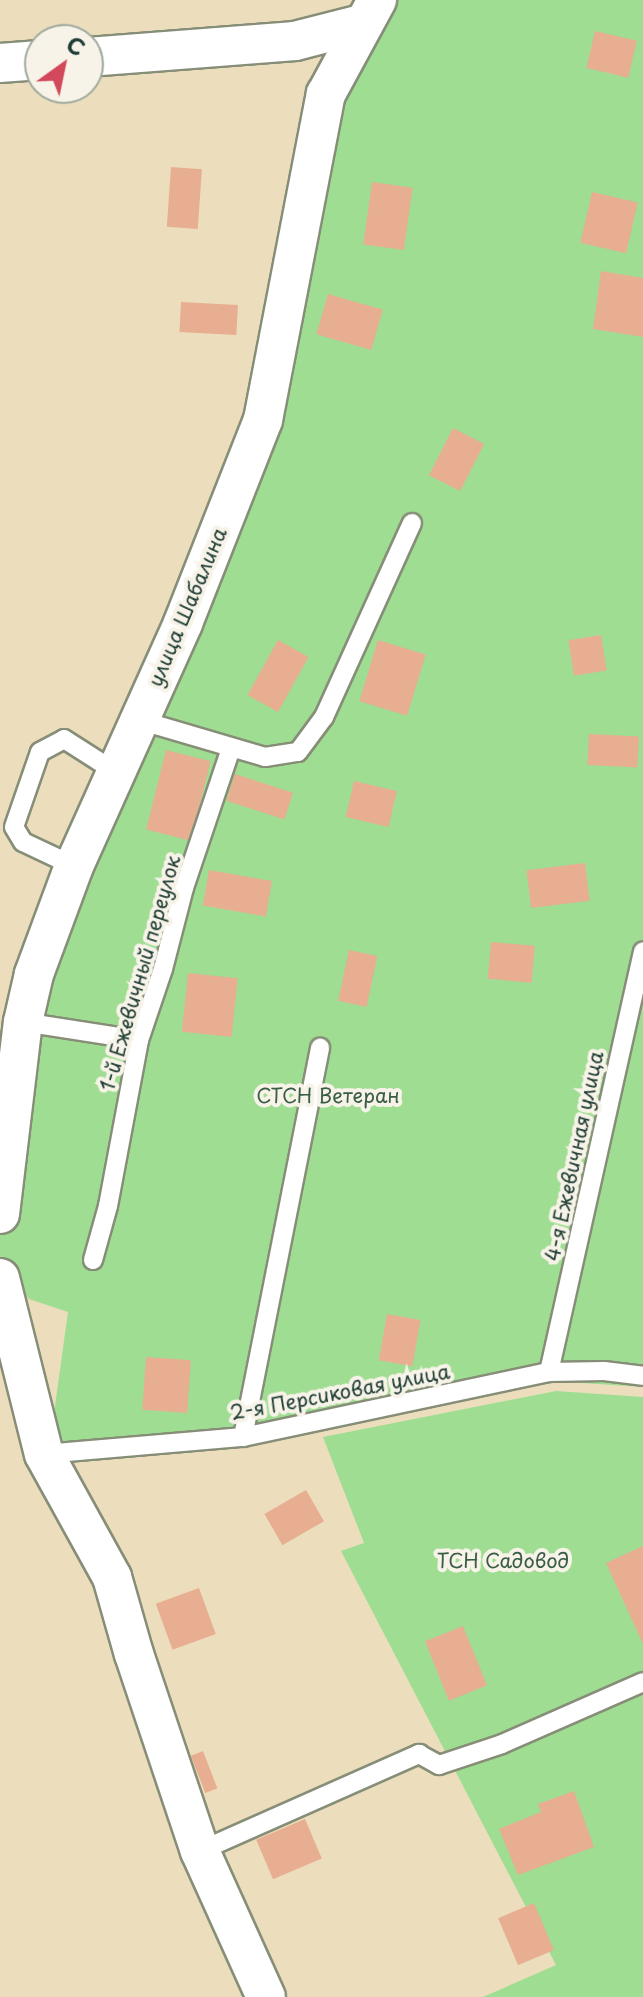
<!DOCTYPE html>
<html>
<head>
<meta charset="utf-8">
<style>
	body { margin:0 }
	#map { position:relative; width:643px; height:1997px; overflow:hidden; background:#ecdebc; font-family:"Playpen Sans",sans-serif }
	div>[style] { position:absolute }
	.green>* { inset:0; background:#9fdd92 }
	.building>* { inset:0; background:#e7ae92; transform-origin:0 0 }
	.roads { filter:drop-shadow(2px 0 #868e78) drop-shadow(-2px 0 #868e78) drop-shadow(0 2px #868e78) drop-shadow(0 -2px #868e78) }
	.lane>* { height:18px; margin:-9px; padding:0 9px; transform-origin:9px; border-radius:9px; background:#fff }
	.street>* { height:38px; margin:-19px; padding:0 19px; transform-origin:19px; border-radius:19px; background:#fff }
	span { translate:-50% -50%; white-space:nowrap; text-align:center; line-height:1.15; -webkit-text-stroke:8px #f7f3e8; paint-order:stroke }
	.street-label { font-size:20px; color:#1f3d34 }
	.park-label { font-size:20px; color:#395d47 }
	.north { position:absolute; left:24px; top:24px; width:80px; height:80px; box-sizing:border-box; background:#f7f3e8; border:2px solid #a1aaa0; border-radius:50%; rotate:33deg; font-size:22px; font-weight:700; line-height:32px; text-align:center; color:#1f3d34 }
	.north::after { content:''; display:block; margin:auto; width:28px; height:36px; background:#d1495b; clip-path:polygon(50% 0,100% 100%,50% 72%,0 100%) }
</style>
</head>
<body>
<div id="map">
	<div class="green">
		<i style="clip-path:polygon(395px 0,643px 0,643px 1387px,552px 1381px,261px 1432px,49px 1449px,68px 1312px,29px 1299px,0 1263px,0 1165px,10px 1087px,253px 424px,327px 101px)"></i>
		<i style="clip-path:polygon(556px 1391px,643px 1397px,643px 1997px,483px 1997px,556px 1965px,341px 1551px,364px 1543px,323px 1437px)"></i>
	</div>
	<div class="building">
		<i style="left:595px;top:31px;width:43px;height:38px;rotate:13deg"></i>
		<i style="left:171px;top:167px;width:31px;height:60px;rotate:4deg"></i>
		<i style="left:372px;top:182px;width:41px;height:63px;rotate:8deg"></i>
		<i style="left:592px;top:192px;width:47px;height:52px;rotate:13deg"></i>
		<i style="clip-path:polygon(601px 271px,643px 278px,643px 337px,593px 329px)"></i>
		<i style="left:328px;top:294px;width:57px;height:42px;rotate:16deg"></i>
		<i style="left:181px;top:302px;width:57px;height:30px;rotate:3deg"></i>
		<i style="left:453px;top:428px;width:35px;height:53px;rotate:27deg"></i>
		<i style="left:601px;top:635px;width:36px;height:33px;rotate:81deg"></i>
		<i style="left:278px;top:640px;width:35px;height:63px;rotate:29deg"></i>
		<i style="left:378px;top:640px;width:50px;height:64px;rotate:17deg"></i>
		<i style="left:589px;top:734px;width:50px;height:31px;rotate:3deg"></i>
		<i style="left:166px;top:750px;width:46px;height:82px;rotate:14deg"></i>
		<i style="left:235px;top:774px;width:61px;height:28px;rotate:18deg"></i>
		<i style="left:354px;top:781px;width:44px;height:37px;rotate:13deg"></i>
		<i style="left:585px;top:863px;width:38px;height:59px;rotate:83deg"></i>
		<i style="left:209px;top:870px;width:64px;height:36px;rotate:10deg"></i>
		<i style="left:491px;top:942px;width:44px;height:37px;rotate:5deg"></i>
		<i style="left:349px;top:950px;width:29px;height:52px;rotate:12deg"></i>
		<i style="left:188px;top:973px;width:50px;height:59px;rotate:6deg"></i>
		<i style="left:387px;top:1314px;width:34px;height:47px;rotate:10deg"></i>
		<i style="left:146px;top:1357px;width:45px;height:53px;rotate:4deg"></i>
		<i style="left:306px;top:1490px;width:36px;height:48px;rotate:60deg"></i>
		<i style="clip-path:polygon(643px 1546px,643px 1644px,606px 1563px)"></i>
		<i style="left:199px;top:1588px;width:49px;height:46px;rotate:70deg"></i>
		<i style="left:463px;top:1626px;width:64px;height:41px;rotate:68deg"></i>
		<i style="left:203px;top:1751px;width:40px;height:13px;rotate:69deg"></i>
		<i style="clip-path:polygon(574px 1791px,594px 1847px,518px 1875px,499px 1829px,541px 1812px,538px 1804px)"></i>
		<i style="left:305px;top:1819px;width:43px;height:53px;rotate:67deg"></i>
		<i style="left:534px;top:1903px;width:51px;height:39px;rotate:67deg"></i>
	</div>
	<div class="roads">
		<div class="lane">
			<i style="left:139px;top:720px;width:131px;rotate:16.4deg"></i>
			<i style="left:265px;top:757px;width:33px;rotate:-9deg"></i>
			<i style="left:298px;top:752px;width:44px;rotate:-53.4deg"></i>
			<i style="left:324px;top:717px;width:213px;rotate:-65.6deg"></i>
			<i style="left:74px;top:866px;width:56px;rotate:-154.8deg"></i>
			<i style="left:23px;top:842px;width:17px;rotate:-121deg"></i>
			<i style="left:14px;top:827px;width:79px;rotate:-70.9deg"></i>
			<i style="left:40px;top:752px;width:27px;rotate:-28deg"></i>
			<i style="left:64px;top:739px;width:59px;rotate:32.6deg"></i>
			<i style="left:23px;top:1022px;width:117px;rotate:8.8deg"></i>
			<i style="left:93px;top:1260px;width:56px;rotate:-74.5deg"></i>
			<i style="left:108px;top:1206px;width:169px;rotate:-79.4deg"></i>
			<i style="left:139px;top:1040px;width:75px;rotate:-71.3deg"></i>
			<i style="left:163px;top:969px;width:84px;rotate:-75.5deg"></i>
			<i style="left:184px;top:888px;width:148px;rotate:-71.4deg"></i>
			<i style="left:549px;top:1372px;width:431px;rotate:-77.4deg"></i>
			<i style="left:243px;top:1437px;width:397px;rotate:-78.8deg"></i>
			<i style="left:44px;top:1454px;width:200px;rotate:-4.9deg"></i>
			<i style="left:243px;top:1437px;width:313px;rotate:-12deg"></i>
			<i style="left:549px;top:1372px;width:55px;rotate:-1deg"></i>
			<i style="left:604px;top:1371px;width:39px;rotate:7deg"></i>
			<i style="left:200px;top:1851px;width:240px;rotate:-23.9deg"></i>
			<i style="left:419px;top:1754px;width:23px;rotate:29deg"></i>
			<i style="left:439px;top:1765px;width:66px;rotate:-18.4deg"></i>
			<i style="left:502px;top:1744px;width:154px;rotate:-23.7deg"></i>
		</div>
		<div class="street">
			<i style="left:88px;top:57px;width:208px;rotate:-4.4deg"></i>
			<i style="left:295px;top:41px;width:68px;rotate:-14.4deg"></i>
			<i style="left:0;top:63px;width:40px;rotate:-4.3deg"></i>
			<i style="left:0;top:1214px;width:193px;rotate:-83.2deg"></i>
			<i style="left:23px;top:1022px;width:49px;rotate:-77.1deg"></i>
			<i style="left:34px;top:974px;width:115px;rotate:-69.7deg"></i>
			<i style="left:74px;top:866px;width:266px;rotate:-65.8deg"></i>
			<i style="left:183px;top:623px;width:218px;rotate:-68.5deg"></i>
			<i style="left:263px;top:420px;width:332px;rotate:-79.1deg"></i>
			<i style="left:326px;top:94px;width:107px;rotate:-61.5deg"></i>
			<i style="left:0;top:1278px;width:181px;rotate:76deg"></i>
			<i style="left:44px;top:1454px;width:141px;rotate:61.1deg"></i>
			<i style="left:112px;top:1577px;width:80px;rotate:74.1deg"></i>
			<i style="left:134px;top:1654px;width:208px;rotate:71.5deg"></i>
			<i style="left:200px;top:1851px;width:160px;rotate:65.7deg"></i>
		</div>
	</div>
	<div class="street-label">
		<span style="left:187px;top:607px;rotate:-67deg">улица Шабалина</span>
		<span style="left:140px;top:973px;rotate:-74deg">1-й Ежевичный переулок</span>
		<span style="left:574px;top:1156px;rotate:-78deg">4-я Ежевичная улица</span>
		<span style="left:340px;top:1392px;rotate:-11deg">2-я Персиковая улица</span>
	</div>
	<div class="park-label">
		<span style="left:328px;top:1095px">СТСН Ветеран</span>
		<span style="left:503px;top:1560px">ТСН Садовод</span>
	</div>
	<div class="north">С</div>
</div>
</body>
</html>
